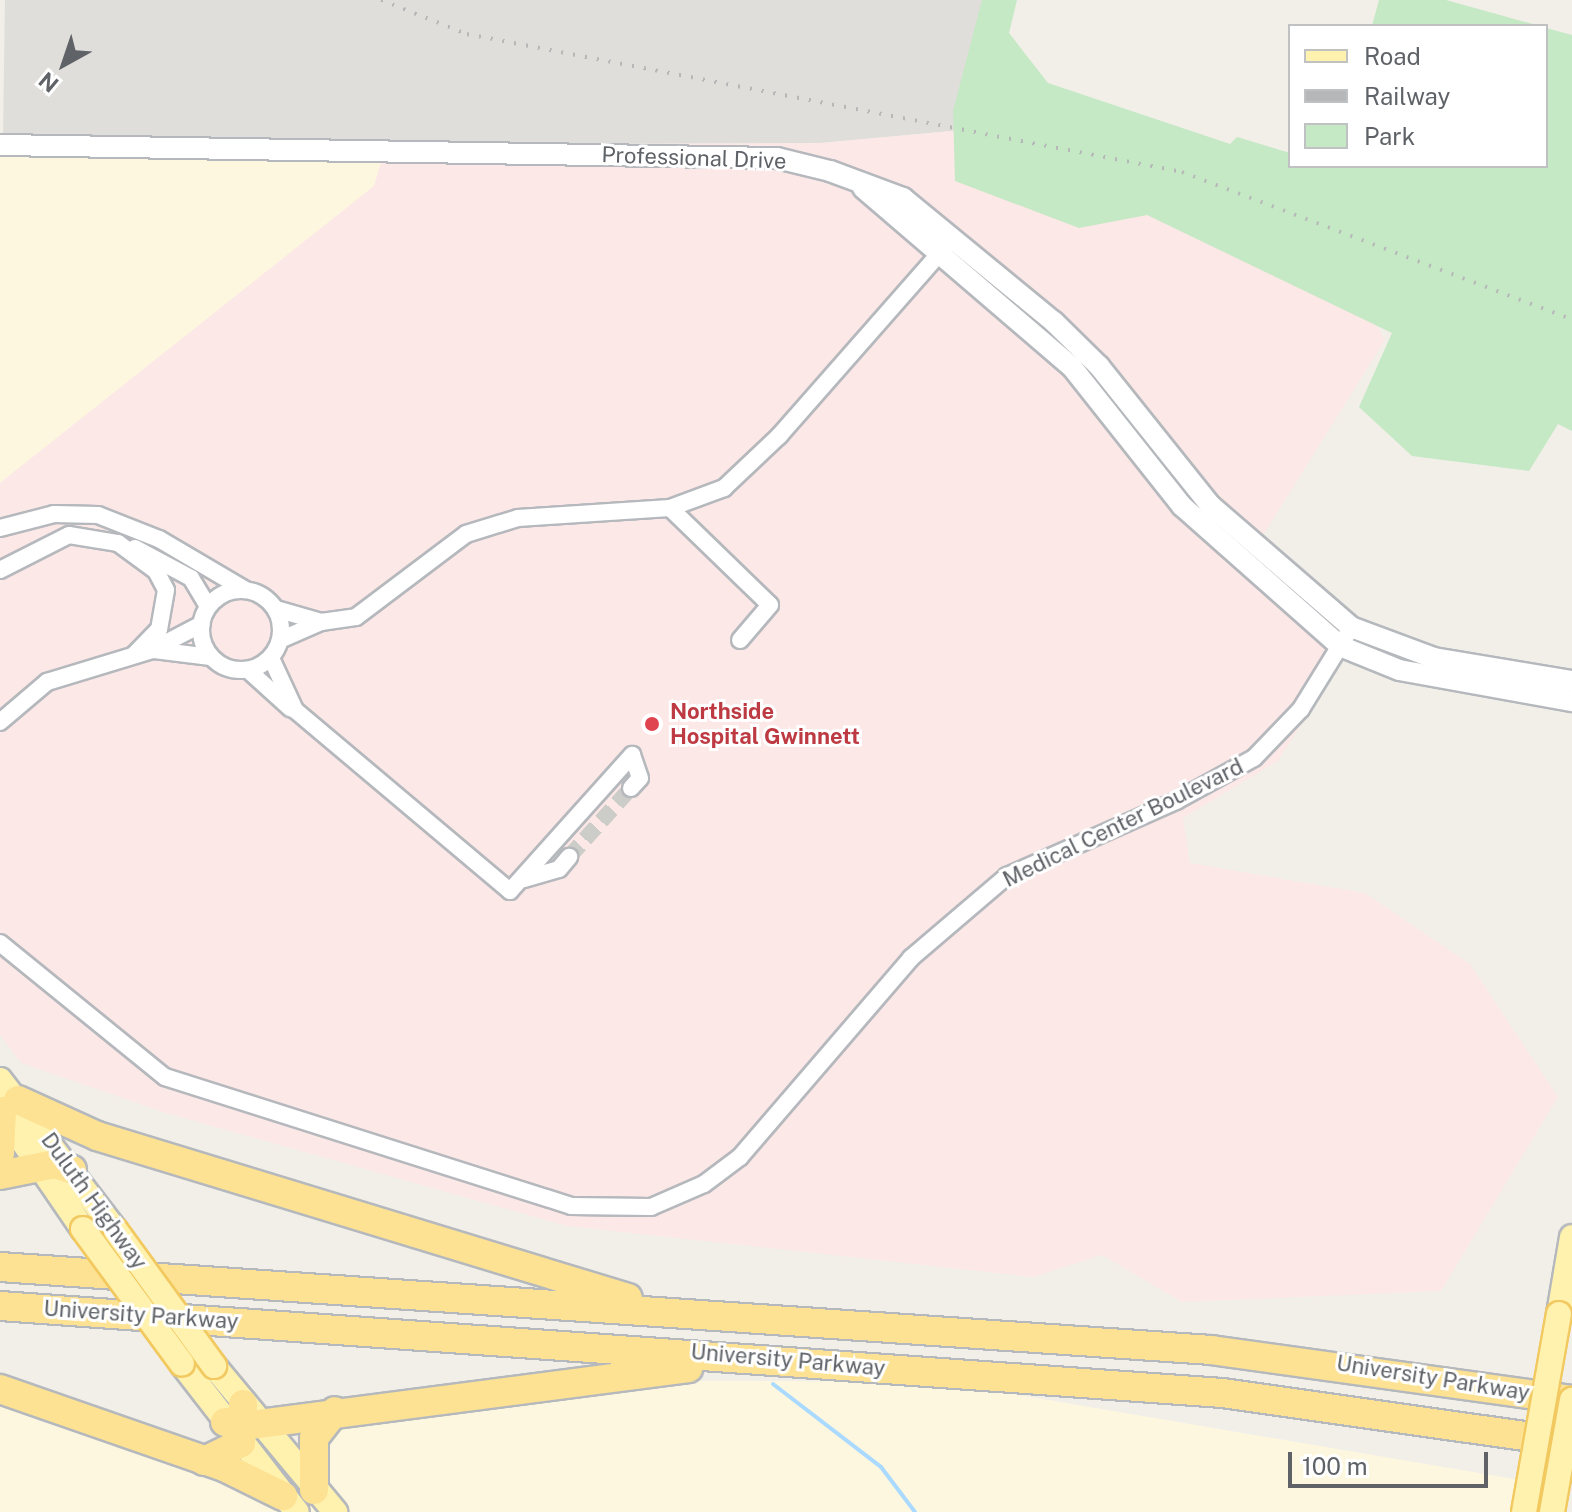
<!DOCTYPE html>
<html>
<head>
<meta charset="utf-8">
<style>
	body { margin:0 }
	#map { position:relative; width:1572px; height:1512px; overflow:hidden; background:#f1efe8; font-family:"Public Sans",sans-serif }
	div>[style] { position:absolute }
	.commercial>* { inset:0; background:#fef7e0 }
	.industrial>* { inset:0; background:#e0deda }
	.medical>* { inset:0; background:#fce8e6 }
	.green>* { inset:0; background:#c5e8c5 }
	.stream>* { height:4px; margin:-2px; padding:0 2px; transform-origin:2px; border-radius:2px; background:#aadaff }
	.minor-tunnel>* { height:16px; margin-top:-8px; transform-origin:0; background:repeating-linear-gradient(90deg,#ccccc8 0 16px,transparent 0 24px) }
	.roads { filter:drop-shadow(2px 0 #b5b8bc) drop-shadow(-2px 0 #b5b8bc) drop-shadow(0 2px #b5b8bc) drop-shadow(0 -2px #b5b8bc) }
	.minor>* { height:16px; margin:-8px; padding:0 8px; transform-origin:8px; border-radius:8px; background:#fff }
	.minor>.ring { margin:-8px; padding:0; box-sizing:content-box; background:none; border:16px solid #fff; border-radius:50% }
	.tertiary>* { height:20px; margin:-10px; padding:0 10px; transform-origin:10px; border-radius:10px; background:#fff }
	.primary>* { height:24px; margin:-12px; padding:0 12px; transform-origin:12px; border-radius:12px; background:#fff2af }
	.motorway>* { height:28px; margin:-14px; padding:0 14px; transform-origin:14px; border-radius:14px; background:#fde293 }
	.rail>* { height:4px; margin-top:-2px; transform-origin:0; background:repeating-linear-gradient(90deg,#b6b7b8 0 2px,transparent 0 12px) }
	.bridges { filter:drop-shadow(2px 0 #f2c960) drop-shadow(-2px 0 #f2c960) drop-shadow(0 2px #f2c960) drop-shadow(0 -2px #f2c960) }
	.primary-bridge>* { height:24px; margin:-12px; padding:0 12px; transform-origin:12px; border-radius:12px; background:#fff2af }
	.dots>* { width:22px; height:22px; translate:-50% -50%; box-sizing:border-box; border:4px solid #fff; border-radius:50% }
	span { translate:-50% -50%; white-space:nowrap; text-align:center; line-height:1.15; -webkit-text-stroke:6px #fff; paint-order:stroke }
	.street-label { font-size:22px; color:#5f6368 }
	.health-label { font-size:22px; color:#be3a42; font-weight:700 }
	.left { translate:0 -50%; text-align:left }
	.legend { position:absolute; left:1288px; top:24px; width:260px; height:144px; box-sizing:border-box; background:#fff; border:2px solid #bfc1c3; margin:0; padding:10px 14px; list-style:none; font-size:24px; color:#5f6368 }
	.legend li { display:flex; align-items:center; gap:16px; height:40px }
	.legend b { width:40px; border:2px solid #bfc1c3 }
	.north { position:absolute; left:24px; top:24px; width:80px; height:80px; -webkit-text-stroke:6px #fff; paint-order:stroke; rotate:220deg; font-size:22px; font-weight:700; line-height:32px; text-align:center; color:#5f6368 }
	.north::after { content:''; display:block; margin:auto; width:28px; height:36px; background:#5f6368; clip-path:polygon(50% 0,100% 100%,50% 72%,0 100%) }
	.scale { position:absolute; left:1288px; top:1452px; width:200px; height:36px; box-sizing:border-box; border:4px solid #5f6368; border-top:0; padding-left:10px; font-size:24px; line-height:28px; white-space:nowrap; color:#5f6368; -webkit-text-stroke:6px #fff; paint-order:stroke }
</style>
</head>
<body>
<div id="map">
	<div class="commercial">
		<i style="clip-path:polygon(0 155px,10px 153px,382px 161px,375px 186px,0 483px)"></i>
		<i style="clip-path:polygon(602px 1380px,943px 1382px,1520px 1480px,1517px 1512px,0 1512px,0 1405px,42px 1422px,263px 1472px,358px 1414px)"></i>
	</div>
	<div class="industrial">
		<i style="clip-path:polygon(5px 0,1013px 0,984px 128px,821px 143px,386px 145px,3px 136px)"></i>
	</div>
	<div class="medical">
		<i style="clip-path:polygon(984px 128px,1312px 211px,1385px 340px,1254px 550px,1355px 640px,1278px 761px,1183px 818px,1190px 863px,1365px 893px,1470px 964px,1558px 1097px,1441px 1291px,1182px 1302px,1102px 1255px,1033px 1277px,567px 1226px,166px 1113px,21px 1063px,0 1035px,0 483px,374px 186px,386px 145px,821px 143px)"></i>
	</div>
	<div class="green">
		<i style="clip-path:polygon(982px 0,1017px 0,1009px 33px,1048px 83px,1230px 144px,1237px 137px,1290px 153px,1290px 166px,1546px 166px,1546px 28px,1572px 35px,1572px 431px,1558px 424px,1529px 471px,1412px 456px,1359px 407px,1392px 333px,1147px 215px,1079px 228px,955px 181px,953px 111px)"></i>
		<i style="clip-path:polygon(1379px 0,1446px 0,1540px 26px,1372px 26px)"></i>
	</div>
	<div class="stream">
		<i style="left:773px;top:1384px;width:136px;rotate:37.5deg"></i>
		<i style="left:881px;top:1467px;width:56px;rotate:52.9deg"></i>
	</div>
	<div class="minor-tunnel">
		<i style="left:569px;top:857px;width:93px;rotate:-48.1deg"></i>
	</div>
	<div class="roads">
		<div class="minor">
			<i style="left:670px;top:508px;width:139px;rotate:44.1deg"></i>
			<i style="left:770px;top:605px;width:46px;rotate:130.6deg"></i>
			<i style="left:0;top:528px;width:56px;rotate:-14.5deg"></i>
			<i style="left:54px;top:514px;width:44px;rotate:1.3deg"></i>
			<i style="left:98px;top:515px;width:66px;rotate:21.5deg"></i>
			<i style="left:159px;top:539px;width:99px;rotate:30.5deg"></i>
			<i style="left:135px;top:548px;width:64px;rotate:28.2deg"></i>
			<i style="left:191px;top:578px;width:33px;rotate:59deg"></i>
			<i style="left:0;top:570px;width:77px;rotate:-26.9deg"></i>
			<i style="left:69px;top:535px;width:50px;rotate:9.3deg"></i>
			<i style="left:118px;top:543px;width:47px;rotate:36.4deg"></i>
			<i style="left:156px;top:571px;width:21px;rotate:62deg"></i>
			<i style="left:166px;top:590px;width:40px;rotate:100deg"></i>
			<i style="left:159px;top:629px;width:36px;rotate:134deg"></i>
			<i class="ring" style="left:201px;top:590px;width:64px;height:64px"></i>
			<i style="left:276px;top:609px;width:47px;rotate:16.1deg"></i>
			<i style="left:321px;top:622px;width:35px;rotate:-8deg"></i>
			<i style="left:356px;top:617px;width:138px;rotate:-37deg"></i>
			<i style="left:466px;top:534px;width:54px;rotate:-17.1deg"></i>
			<i style="left:518px;top:518px;width:152px;rotate:-3.8deg"></i>
			<i style="left:670px;top:508px;width:58px;rotate:-20.3deg"></i>
			<i style="left:724px;top:488px;width:76px;rotate:-43.4deg"></i>
			<i style="left:779px;top:436px;width:254px;rotate:-48.7deg"></i>
			<i style="left:280px;top:640px;width:45px;rotate:-23.7deg"></i>
			<i style="left:154px;top:650px;width:57px;rotate:7deg"></i>
			<i style="left:271px;top:658px;width:57px;rotate:65.2deg"></i>
			<i style="left:295px;top:710px;width:281px;rotate:40.1deg"></i>
			<i style="left:510px;top:891px;width:183px;rotate:-48.1deg"></i>
			<i style="left:248px;top:670px;width:57px;rotate:42.1deg"></i>
			<i style="left:0;top:722px;width:62px;rotate:-40.4deg"></i>
			<i style="left:47px;top:682px;width:110px;rotate:-16.9deg"></i>
			<i style="left:152px;top:650px;width:56px;rotate:-27.5deg"></i>
			<i style="left:631px;top:788px;width:13px;rotate:-48deg"></i>
			<i style="left:640px;top:778px;width:24px;rotate:-109deg"></i>
			<i style="left:524px;top:879px;width:36px;rotate:-16deg"></i>
			<i style="left:559px;top:869px;width:16px;rotate:-50deg"></i>
			<i style="left:0;top:943px;width:213px;rotate:39.1deg"></i>
			<i style="left:165px;top:1077px;width:426px;rotate:17.6deg"></i>
			<i style="left:571px;top:1206px;width:80px;rotate:0.7deg"></i>
			<i style="left:651px;top:1207px;width:58px;rotate:-23.5deg"></i>
			<i style="left:704px;top:1184px;width:45px;rotate:-36.9deg"></i>
			<i style="left:740px;top:1157px;width:262px;rotate:-49.3deg"></i>
			<i style="left:911px;top:958px;width:126px;rotate:-40.5deg"></i>
			<i style="left:1007px;top:876px;width:185px;rotate:-23.9deg"></i>
			<i style="left:1176px;top:801px;width:89px;rotate:-28.9deg"></i>
			<i style="left:1254px;top:758px;width:68px;rotate:-46.2deg"></i>
			<i style="left:1301px;top:709px;width:86px;rotate:-58.3deg"></i>
		</div>
		<div class="tertiary">
			<i style="left:0;top:145px;width:777px;rotate:0.96deg"></i>
			<i style="left:777px;top:158px;width:55px;rotate:13.8deg"></i>
			<i style="left:830px;top:171px;width:78px;rotate:20.3deg"></i>
			<i style="left:903px;top:198px;width:195px;rotate:39.4deg"></i>
			<i style="left:1054px;top:322px;width:63px;rotate:44.4deg"></i>
			<i style="left:1099px;top:366px;width:176px;rotate:51.4deg"></i>
			<i style="left:1209px;top:504px;width:188px;rotate:40.9deg"></i>
			<i style="left:1351px;top:627px;width:89px;rotate:20.5deg"></i>
			<i style="left:1434px;top:658px;width:140px;rotate:9.5deg"></i>
			<i style="left:863px;top:188px;width:274px;rotate:40.6deg"></i>
			<i style="left:1071px;top:366px;width:179px;rotate:51.6deg"></i>
			<i style="left:1182px;top:506px;width:211px;rotate:41.5deg"></i>
			<i style="left:1340px;top:646px;width:64px;rotate:22.1deg"></i>
			<i style="left:1399px;top:670px;width:176px;rotate:10.2deg"></i>
		</div>
		<div class="primary">
			<i style="left:0;top:1080px;width:190px;rotate:52.5deg"></i>
			<i style="left:0;top:1108px;width:147px;rotate:55.6deg"></i>
			<i style="left:1559px;top:1314px;width:78px;rotate:-80.4deg"></i>
			<i style="left:182px;top:1364px;width:187px;rotate:52.2deg"></i>
			<i style="left:214px;top:1366px;width:190px;rotate:50.3deg"></i>
		</div>
		<div class="motorway">
			<i style="left:18px;top:1100px;width:87px;rotate:24.5deg"></i>
			<i style="left:97px;top:1136px;width:555px;rotate:16.97deg"></i>
			<i style="left:0;top:1153px;width:42px;rotate:-87.3deg"></i>
			<i style="left:0;top:1175px;width:56px;rotate:-11.3deg"></i>
			<i style="left:55px;top:1164px;width:18px;rotate:19deg"></i>
			<i style="left:0;top:1267px;width:1214px;rotate:3.92deg"></i>
			<i style="left:1211px;top:1350px;width:364px;rotate:7.9deg"></i>
			<i style="left:0;top:1306px;width:1225px;rotate:4.07deg"></i>
			<i style="left:1222px;top:1393px;width:354px;rotate:8.1deg"></i>
			<i style="left:0;top:1389px;width:237px;rotate:19.2deg"></i>
			<i style="left:224px;top:1467px;width:66px;rotate:26.2deg"></i>
			<i style="left:225px;top:1422px;width:25px;rotate:7deg"></i>
			<i style="left:250px;top:1425px;width:442px;rotate:-7.4deg"></i>
			<i style="left:204px;top:1461px;width:41px;rotate:-25.9deg"></i>
			<i style="left:241px;top:1443px;width:39px;rotate:-87deg"></i>
			<i style="left:314px;top:1490px;width:52px;rotate:-90deg"></i>
			<i style="left:314px;top:1438px;width:34px;rotate:-52deg"></i>
		</div>
	</div>
	<div class="rail">
		<i style="left:381px;top:0;width:92px;rotate:21.6deg"></i>
		<i style="left:467px;top:34px;width:728px;rotate:10.92deg"></i>
		<i style="left:1182px;top:172px;width:417px;rotate:20.7deg"></i>
	</div>
	<div class="bridges">
		<div class="primary-bridge">
			<i style="left:83px;top:1229px;width:167px;rotate:53.7deg"></i>
			<i style="left:116px;top:1231px;width:167px;rotate:54deg"></i>
			<i style="left:1524px;top:1512px;width:201px;rotate:-80deg"></i>
			<i style="left:1552px;top:1512px;width:114px;rotate:-79.9deg"></i>
		</div>
	</div>
	<div class="dots">
		<i style="left:652px;top:724px;background:#e0444e"></i>
	</div>
	<div class="street-label">
		<span style="left:694px;top:158px;rotate:2deg">Professional Drive</span>
		<span style="left:1123px;top:823px;rotate:-26deg">Medical Center Boulevard</span>
		<span style="left:94px;top:1201px;rotate:54deg">Duluth Highway</span>
		<span style="left:141px;top:1315px;rotate:4deg">University Parkway</span>
		<span style="left:788px;top:1360px;rotate:5deg">University Parkway</span>
		<span style="left:1433px;top:1378px;rotate:9deg">University Parkway</span>
	</div>
	<div class="health-label">
		<span class="left" style="left:670px;top:724px">Northside<br>Hospital Gwinnett</span>
	</div>
	<ul class="legend">
	<li><b style="height:10px;background:#fff2af"></b>Road</li>
	<li><b style="height:10px;background:#b6b7b8"></b>Railway</li>
	<li><b style="height:22px;background:#c5e8c5"></b>Park</li>
	</ul>
	<div class="north">N</div>
	<div class="scale">100 m</div>
</div>
</body>
</html>
